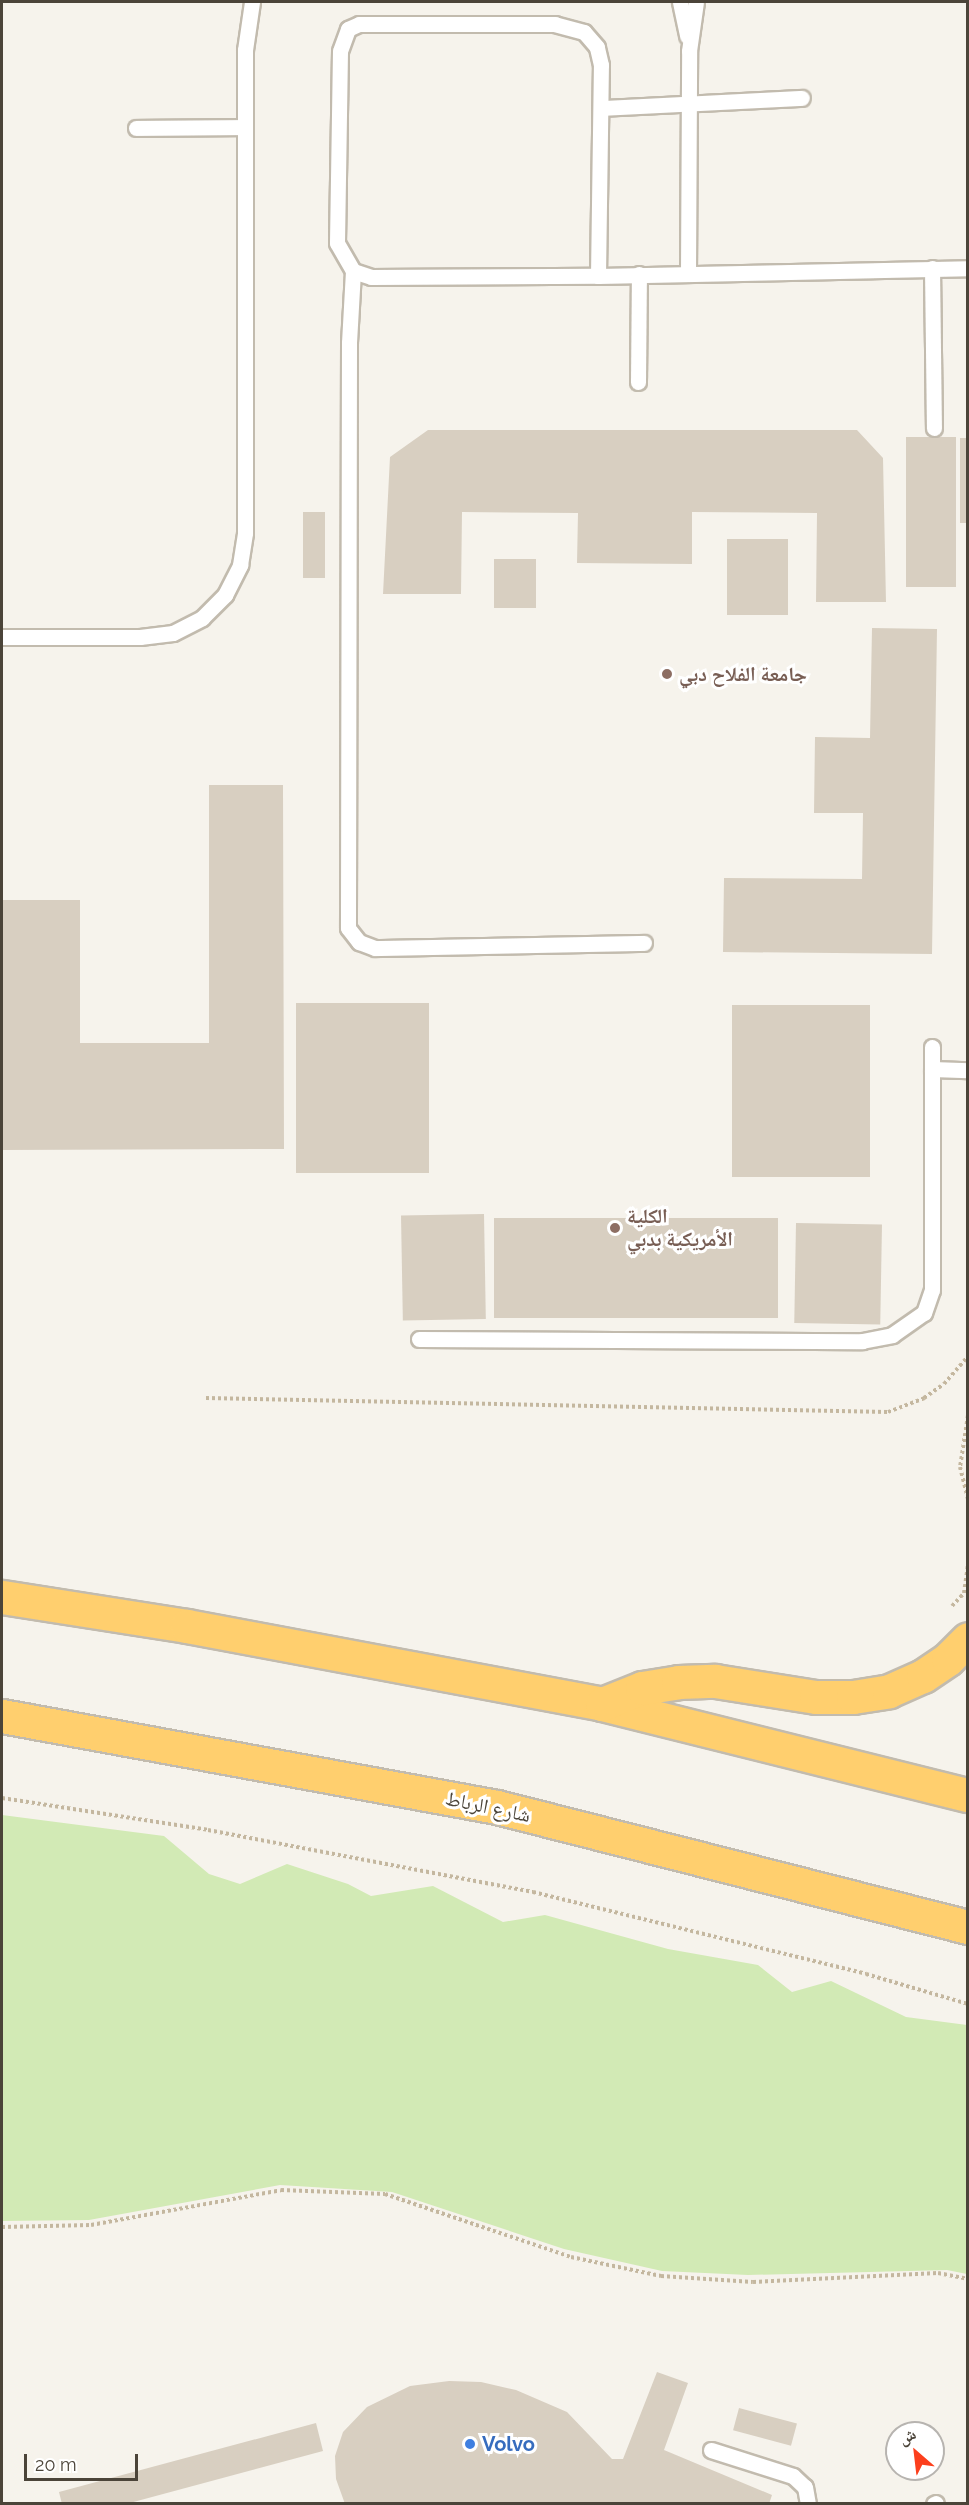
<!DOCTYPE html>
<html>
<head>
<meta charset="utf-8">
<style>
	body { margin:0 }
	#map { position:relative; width:969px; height:2505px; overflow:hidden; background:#f6f3ec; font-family:Raleway,"Noto Naskh Arabic",sans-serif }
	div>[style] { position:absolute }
	.green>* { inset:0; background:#d2eab5 }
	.building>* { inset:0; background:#d8cfc1; transform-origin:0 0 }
	.path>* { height:4px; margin-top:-2px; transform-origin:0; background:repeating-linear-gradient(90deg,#c4b79f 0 3px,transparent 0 6px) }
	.roads { filter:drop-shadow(2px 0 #c2bbae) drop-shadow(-2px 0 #c2bbae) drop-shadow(0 2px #c2bbae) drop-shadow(0 -2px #c2bbae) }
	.service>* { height:15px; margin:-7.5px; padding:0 7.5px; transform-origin:7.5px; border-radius:7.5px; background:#fff }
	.motorway>* { height:33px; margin:-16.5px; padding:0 16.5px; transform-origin:16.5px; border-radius:16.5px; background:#ffcf6e }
	.dots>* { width:16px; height:16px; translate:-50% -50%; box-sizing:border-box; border:3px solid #fff; border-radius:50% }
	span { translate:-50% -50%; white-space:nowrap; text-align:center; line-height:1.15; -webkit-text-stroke:6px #fff; paint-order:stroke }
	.education-label { font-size:20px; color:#785e54; font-weight:700 }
	.left { translate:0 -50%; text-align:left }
	.street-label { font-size:20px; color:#4b4439 }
	.shop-label { font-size:20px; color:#366cbe; font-weight:700 }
	.frame { position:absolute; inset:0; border:3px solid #4b4439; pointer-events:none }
	.north { position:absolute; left:885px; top:2421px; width:60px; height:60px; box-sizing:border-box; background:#fff; border:2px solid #b7b4b0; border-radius:50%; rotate:332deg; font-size:16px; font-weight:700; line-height:24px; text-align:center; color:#4b4439 }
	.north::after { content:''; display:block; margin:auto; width:21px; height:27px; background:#fc3f1d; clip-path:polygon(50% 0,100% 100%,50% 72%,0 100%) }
	.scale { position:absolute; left:24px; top:2454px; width:114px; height:27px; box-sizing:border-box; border:3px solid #4b4439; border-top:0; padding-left:8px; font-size:18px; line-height:21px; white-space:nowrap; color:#4b4439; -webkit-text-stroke:4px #fff; paint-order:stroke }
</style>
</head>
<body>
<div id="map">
	<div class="green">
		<i style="clip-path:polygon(2px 1815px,164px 1836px,209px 1874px,240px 1884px,287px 1864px,348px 1884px,371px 1896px,433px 1886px,503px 1922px,545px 1915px,668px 1949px,758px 1965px,792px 1992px,831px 1981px,906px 2017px,967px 2025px,967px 2274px,947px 2270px,748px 2275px,662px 2271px,564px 2249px,392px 2192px,280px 2185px,89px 2220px,2px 2221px)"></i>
	</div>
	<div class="building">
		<i style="clip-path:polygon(428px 430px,857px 430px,883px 458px,886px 602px,816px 602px,817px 513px,692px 512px,692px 564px,577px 563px,578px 513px,462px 512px,461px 594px,383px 594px,390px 457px)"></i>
		<i style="left:906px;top:437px;width:50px;height:150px"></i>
		<i style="left:960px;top:438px;width:8px;height:85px"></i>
		<i style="left:325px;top:512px;width:66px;height:22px;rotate:90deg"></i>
		<i style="left:788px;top:539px;width:76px;height:61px;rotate:90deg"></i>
		<i style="left:494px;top:559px;width:42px;height:49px"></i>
		<i style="clip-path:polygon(872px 628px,937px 629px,932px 954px,723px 952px,724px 878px,862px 879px,863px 813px,814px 813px,815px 737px,870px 738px)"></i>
		<i style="clip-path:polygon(209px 785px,283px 785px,284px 1149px,2px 1150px,2px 900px,80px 900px,80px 1043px,209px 1043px)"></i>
		<i style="left:296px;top:1003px;width:133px;height:170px"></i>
		<i style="left:870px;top:1005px;width:172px;height:138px;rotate:90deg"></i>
		<i style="left:484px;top:1214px;width:105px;height:83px;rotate:89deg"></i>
		<i style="left:494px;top:1218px;width:284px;height:100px"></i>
		<i style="left:796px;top:1223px;width:86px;height:100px;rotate:1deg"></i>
		<i style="clip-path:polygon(657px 2372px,688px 2383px,664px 2450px,772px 2495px,769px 2504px,345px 2504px,336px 2479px,335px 2456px,343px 2432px,367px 2407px,410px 2386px,449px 2381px,481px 2382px,516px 2390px,567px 2412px,612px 2459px,623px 2459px)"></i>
		<i style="left:739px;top:2408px;width:60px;height:23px;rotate:15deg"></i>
		<i style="clip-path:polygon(316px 2423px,323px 2451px,126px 2504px,62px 2504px,59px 2492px)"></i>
	</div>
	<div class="path">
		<i style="left:206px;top:1398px;width:682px;rotate:1.18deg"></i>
		<i style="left:888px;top:1412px;width:39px;rotate:-21deg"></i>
		<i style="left:924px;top:1398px;width:24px;rotate:-35deg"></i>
		<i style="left:944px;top:1384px;width:37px;rotate:-49deg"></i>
		<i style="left:968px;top:1415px;width:53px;rotate:98.7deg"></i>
		<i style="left:960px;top:1467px;width:34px;rotate:76deg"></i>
		<i style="left:952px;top:1606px;width:18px;rotate:-47deg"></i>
		<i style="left:964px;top:1593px;width:29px;rotate:-82deg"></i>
		<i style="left:2px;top:1798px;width:208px;rotate:8.8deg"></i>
		<i style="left:208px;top:1830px;width:331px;rotate:10.8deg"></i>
		<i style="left:533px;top:1892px;width:343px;rotate:13.8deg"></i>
		<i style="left:866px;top:1974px;width:106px;rotate:16.4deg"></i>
		<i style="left:2px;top:2227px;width:89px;rotate:-1.3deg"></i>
		<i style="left:91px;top:2225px;width:193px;rotate:-10.4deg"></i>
		<i style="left:281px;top:2190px;width:104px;rotate:2.2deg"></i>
		<i style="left:385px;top:2194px;width:196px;rotate:18.7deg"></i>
		<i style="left:571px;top:2257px;width:92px;rotate:11.9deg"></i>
		<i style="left:661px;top:2276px;width:92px;rotate:3.7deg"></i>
		<i style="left:753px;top:2282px;width:185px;rotate:-2.8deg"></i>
		<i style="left:938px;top:2273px;width:31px;rotate:11deg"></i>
	</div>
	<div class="roads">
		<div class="service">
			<i style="left:680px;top:2px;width:35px;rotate:78deg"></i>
			<i style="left:602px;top:108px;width:200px;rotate:-2.9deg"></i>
			<i style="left:136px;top:128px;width:109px;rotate:-0.5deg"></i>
			<i style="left:932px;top:268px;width:160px;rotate:89.3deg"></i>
			<i style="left:353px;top:271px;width:72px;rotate:93.2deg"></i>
			<i style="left:349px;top:343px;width:585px;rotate:90.1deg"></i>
			<i style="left:348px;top:928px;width:18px;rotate:52deg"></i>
			<i style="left:359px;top:942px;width:17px;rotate:21deg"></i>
			<i style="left:375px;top:948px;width:269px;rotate:-1.1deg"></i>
			<i style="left:688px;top:274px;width:223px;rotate:-89.7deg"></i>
			<i style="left:689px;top:51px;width:49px;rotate:-81.9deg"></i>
			<i style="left:598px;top:276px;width:211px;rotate:-89.2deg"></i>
			<i style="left:601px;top:65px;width:18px;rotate:-103deg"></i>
			<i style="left:597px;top:47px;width:20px;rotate:-131deg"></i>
			<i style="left:584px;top:32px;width:30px;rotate:-165deg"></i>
			<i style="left:555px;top:24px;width:196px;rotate:180deg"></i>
			<i style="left:359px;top:24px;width:12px;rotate:156deg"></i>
			<i style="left:348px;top:29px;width:23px;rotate:110deg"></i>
			<i style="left:340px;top:51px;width:192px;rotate:90.9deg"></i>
			<i style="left:337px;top:243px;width:32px;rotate:60deg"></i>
			<i style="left:353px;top:271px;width:19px;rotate:18deg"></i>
			<i style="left:371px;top:277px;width:227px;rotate:-0.3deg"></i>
			<i style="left:598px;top:276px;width:370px;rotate:-1.2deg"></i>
			<i style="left:638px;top:382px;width:108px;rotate:-89.5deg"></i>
			<i style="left:2px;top:637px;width:138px"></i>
			<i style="left:140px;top:637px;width:33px;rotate:-7deg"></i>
			<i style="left:173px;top:633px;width:33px;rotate:-27deg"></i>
			<i style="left:202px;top:618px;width:33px;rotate:-45deg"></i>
			<i style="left:225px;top:595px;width:34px;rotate:-63deg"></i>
			<i style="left:240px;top:565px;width:32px;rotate:-81deg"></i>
			<i style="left:245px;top:533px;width:483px;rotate:-90deg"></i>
			<i style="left:245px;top:50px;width:49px;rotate:-81.7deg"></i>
			<i style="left:932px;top:1069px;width:36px;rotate:2deg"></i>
			<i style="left:419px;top:1339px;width:443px;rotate:0.3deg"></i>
			<i style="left:862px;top:1341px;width:31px;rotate:-11deg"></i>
			<i style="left:892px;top:1335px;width:39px;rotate:-35deg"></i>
			<i style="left:924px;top:1313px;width:24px;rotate:-71deg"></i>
			<i style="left:932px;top:1290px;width:243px;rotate:-90deg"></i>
			<i style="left:711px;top:2450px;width:86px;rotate:17.6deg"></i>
			<i style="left:793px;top:2476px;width:16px;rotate:43deg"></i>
			<i style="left:805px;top:2487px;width:17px;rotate:80deg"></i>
			<i style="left:934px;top:2504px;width:2px;rotate:-27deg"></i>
		</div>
		<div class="motorway">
			<i style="left:2px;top:1597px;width:187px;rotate:8.9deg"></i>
			<i style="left:187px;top:1626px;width:422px;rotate:10.6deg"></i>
			<i style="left:602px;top:1704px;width:377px;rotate:14deg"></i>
			<i style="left:602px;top:1704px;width:43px;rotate:-21.8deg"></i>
			<i style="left:642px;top:1688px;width:36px;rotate:-9deg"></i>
			<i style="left:678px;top:1682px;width:37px;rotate:-2deg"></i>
			<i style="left:715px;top:1681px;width:102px;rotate:9deg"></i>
			<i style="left:816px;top:1697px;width:37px"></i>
			<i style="left:853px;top:1697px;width:36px;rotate:-9deg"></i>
			<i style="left:889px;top:1691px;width:37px;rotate:-24deg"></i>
			<i style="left:923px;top:1676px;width:30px;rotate:-34deg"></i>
			<i style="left:948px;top:1659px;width:28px;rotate:-45deg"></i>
			<i style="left:2px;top:1716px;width:503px;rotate:10.42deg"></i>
			<i style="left:497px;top:1807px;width:486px;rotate:14.3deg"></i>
		</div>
	</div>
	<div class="dots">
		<i style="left:667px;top:674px;background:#8d6e63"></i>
		<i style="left:615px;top:1228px;background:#8d6e63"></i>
		<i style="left:470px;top:2444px;background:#3f7fe0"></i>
	</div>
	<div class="education-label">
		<span class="left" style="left:679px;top:674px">جامعة الفلاح دبي</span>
		<span class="left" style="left:627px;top:1228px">الكلية<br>الأمريكية بدبي</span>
	</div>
	<div class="street-label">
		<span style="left:488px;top:1807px;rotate:12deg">شارع الرباط</span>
	</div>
	<div class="shop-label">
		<span class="left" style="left:482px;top:2444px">Volvo</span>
	</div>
	<div class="frame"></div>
	<div class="north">ش</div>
	<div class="scale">20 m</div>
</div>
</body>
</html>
